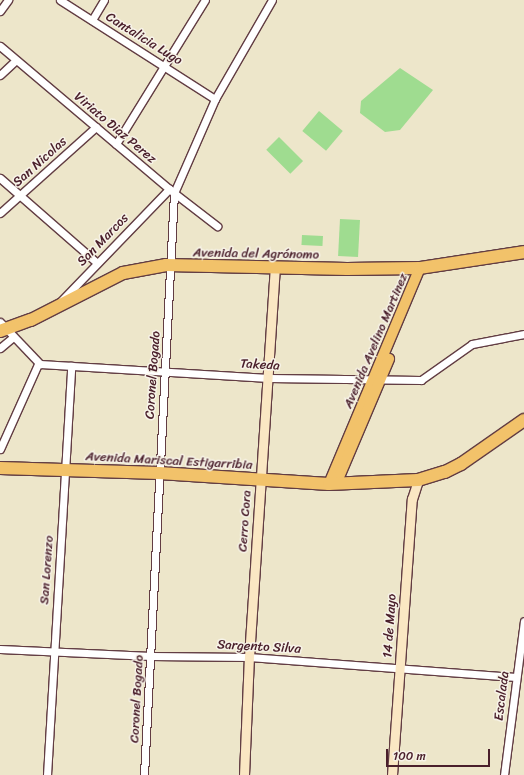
<!DOCTYPE html>
<html>
<head>
<meta charset="utf-8">
<style>
	body { margin:0 }
	#map { position:relative; width:524px; height:775px; overflow:hidden; background:#ede6ca; font-family:Sriracha,sans-serif }
	div>[style] { position:absolute }
	.green>* { inset:0; background:#9fdc90; transform-origin:0 0 }
	.roads { filter:drop-shadow(1px 0 #623d43) drop-shadow(-1px 0 #623d43) drop-shadow(0 1px #623d43) drop-shadow(0 -1px #623d43) }
	.street>* { height:7px; margin:-3.5px; padding:0 3.5px; transform-origin:3.5px; border-radius:3.5px; background:#fff }
	.secondary>* { height:9px; margin:-4.5px; padding:0 4.5px; transform-origin:4.5px; border-radius:4.5px; background:#fae7c3 }
	.primary>* { height:10px; margin:-5px; padding:0 5px; transform-origin:5px; border-radius:5px; background:#f2c26a }
	.highway>* { height:12px; margin:-6px; padding:0 6px; transform-origin:6px; border-radius:6px; background:#f2c26a }
	span { translate:-50% -50%; white-space:nowrap; text-align:center; line-height:1.15; -webkit-text-stroke:3px #f7f3e8; paint-order:stroke }
	.street-label { font-size:13px; color:#4a1f2b }
	.scale { position:absolute; left:386px; top:749px; width:104px; height:18px; box-sizing:border-box; border:2px solid #4a1f2b; border-top:0; padding-left:5px; font-size:12px; line-height:14px; white-space:nowrap; color:#4a1f2b; -webkit-text-stroke:3px #f7f3e8; paint-order:stroke }
</style>
</head>
<body>
<div id="map">
	<div class="green">
		<i style="clip-path:polygon(400px 68px,433px 90px,400px 130px,385px 132px,360px 113px,361px 101px)"></i>
		<i style="left:319px;top:111px;width:31px;height:26px;rotate:40deg"></i>
		<i style="left:279px;top:137px;width:34px;height:18px;rotate:45deg"></i>
		<i style="left:340px;top:219px;width:20px;height:37px;rotate:3deg"></i>
		<i style="left:302px;top:235px;width:21px;height:10px;rotate:3deg"></i>
	</div>
	<div class="roads">
		<div class="street">
			<i style="left:60px;top:0;width:184px;rotate:32.6deg"></i>
			<i style="left:0;top:11px;width:14px;rotate:-54deg"></i>
			<i style="left:92px;top:20px;width:23px;rotate:-59deg"></i>
			<i style="left:0;top:46px;width:221px;rotate:40.2deg"></i>
			<i style="left:169px;top:189px;width:61px;rotate:37.6deg"></i>
			<i style="left:0;top:75px;width:21px;rotate:-43deg"></i>
			<i style="left:116px;top:144px;width:169px;rotate:-58.3deg"></i>
			<i style="left:0;top:178px;width:129px;rotate:41.2deg"></i>
			<i style="left:0;top:213px;width:129px;rotate:-41.9deg"></i>
			<i style="left:61px;top:301px;width:156px;rotate:-46deg"></i>
			<i style="left:0;top:322px;width:58px;rotate:46.4deg"></i>
			<i style="left:40px;top:364px;width:229px;rotate:3.5deg"></i>
			<i style="left:269px;top:378px;width:152px;rotate:0.8deg"></i>
			<i style="left:421px;top:380px;width:62px;rotate:-35.2deg"></i>
			<i style="left:472px;top:344px;width:53px;rotate:-10.9deg"></i>
			<i style="left:0;top:348px;width:17px;rotate:-40deg"></i>
			<i style="left:0;top:449px;width:93px;rotate:-65.9deg"></i>
			<i style="left:0;top:649px;width:151px;rotate:2.7deg"></i>
			<i style="left:151px;top:656px;width:98px;rotate:0.6deg"></i>
			<i style="left:249px;top:657px;width:268px;rotate:4.3deg"></i>
			<i style="left:47px;top:775px;width:410px;rotate:-86.6deg"></i>
			<i style="left:144px;top:775px;width:583px;rotate:-87.05deg"></i>
			<i style="left:174px;top:193px;width:103px;rotate:-66.4deg"></i>
			<i style="left:215px;top:99px;width:114px;rotate:-60.1deg"></i>
			<i style="left:504px;top:775px;width:155px;rotate:-82.6deg"></i>
		</div>
		<div class="secondary">
			<i style="left:244px;top:775px;width:118px;rotate:-87.6deg"></i>
			<i style="left:249px;top:657px;width:389px;rotate:-86.2deg"></i>
			<i style="left:392px;top:775px;width:277px;rotate:-85.9deg"></i>
			<i style="left:412px;top:499px;width:20px;rotate:-72deg"></i>
		</div>
		<div class="primary">
			<i style="left:329px;top:484px;width:234px;rotate:-67.2deg"></i>
			<i style="left:336px;top:484px;width:136px;rotate:-67deg"></i>
		</div>
		<div class="highway">
			<i style="left:0;top:331px;width:33px;rotate:-20deg"></i>
			<i style="left:31px;top:320px;width:103px;rotate:-27.1deg"></i>
			<i style="left:123px;top:273px;width:44px;rotate:-10.5deg"></i>
			<i style="left:166px;top:265px;width:181px;rotate:1.3deg"></i>
			<i style="left:347px;top:269px;width:73px;rotate:-0.8deg"></i>
			<i style="left:420px;top:268px;width:105px;rotate:-8.7deg"></i>
			<i style="left:0;top:468px;width:159px;rotate:1.8deg"></i>
			<i style="left:159px;top:473px;width:170px;rotate:3.7deg"></i>
			<i style="left:329px;top:484px;width:89px;rotate:-2.6deg"></i>
			<i style="left:418px;top:480px;width:28px;rotate:-17deg"></i>
			<i style="left:445px;top:472px;width:18px;rotate:-27deg"></i>
			<i style="left:461px;top:464px;width:77px;rotate:-34.9deg"></i>
		</div>
	</div>
	<div class="street-label">
		<span style="left:144px;top:39px;rotate:32deg">Cantalicia Lugo</span>
		<span style="left:115px;top:128px;rotate:40deg">Viriato Diaz Perez</span>
		<span style="left:40px;top:162px;rotate:-42deg">San Nicolas</span>
		<span style="left:103px;top:240px;rotate:-46deg">San Marcos</span>
		<span style="left:256px;top:254px;rotate:1deg">Avenida del Agrónomo</span>
		<span style="left:376px;top:341px;rotate:-67deg">Avenida Avelino Martinez</span>
		<span style="left:260px;top:365px;rotate:3deg">Takeda</span>
		<span style="left:153px;top:375px;rotate:-86deg">Coronel Bogado</span>
		<span style="left:169px;top:461px;rotate:3deg">Avenida Mariscal Estigarribia</span>
		<span style="left:245px;top:521px;rotate:-86deg">Cerro Cora</span>
		<span style="left:47px;top:570px;rotate:-86deg">San Lorenzo</span>
		<span style="left:390px;top:626px;rotate:-86deg">14 de Mayo</span>
		<span style="left:259px;top:647px;rotate:3deg">Sargento Silva</span>
		<span style="left:502px;top:696px;rotate:-83deg">Escalada</span>
		<span style="left:137px;top:699px;rotate:-87deg">Coronel Bogado</span>
	</div>
	<div class="scale">100 m</div>
</div>
</body>
</html>
